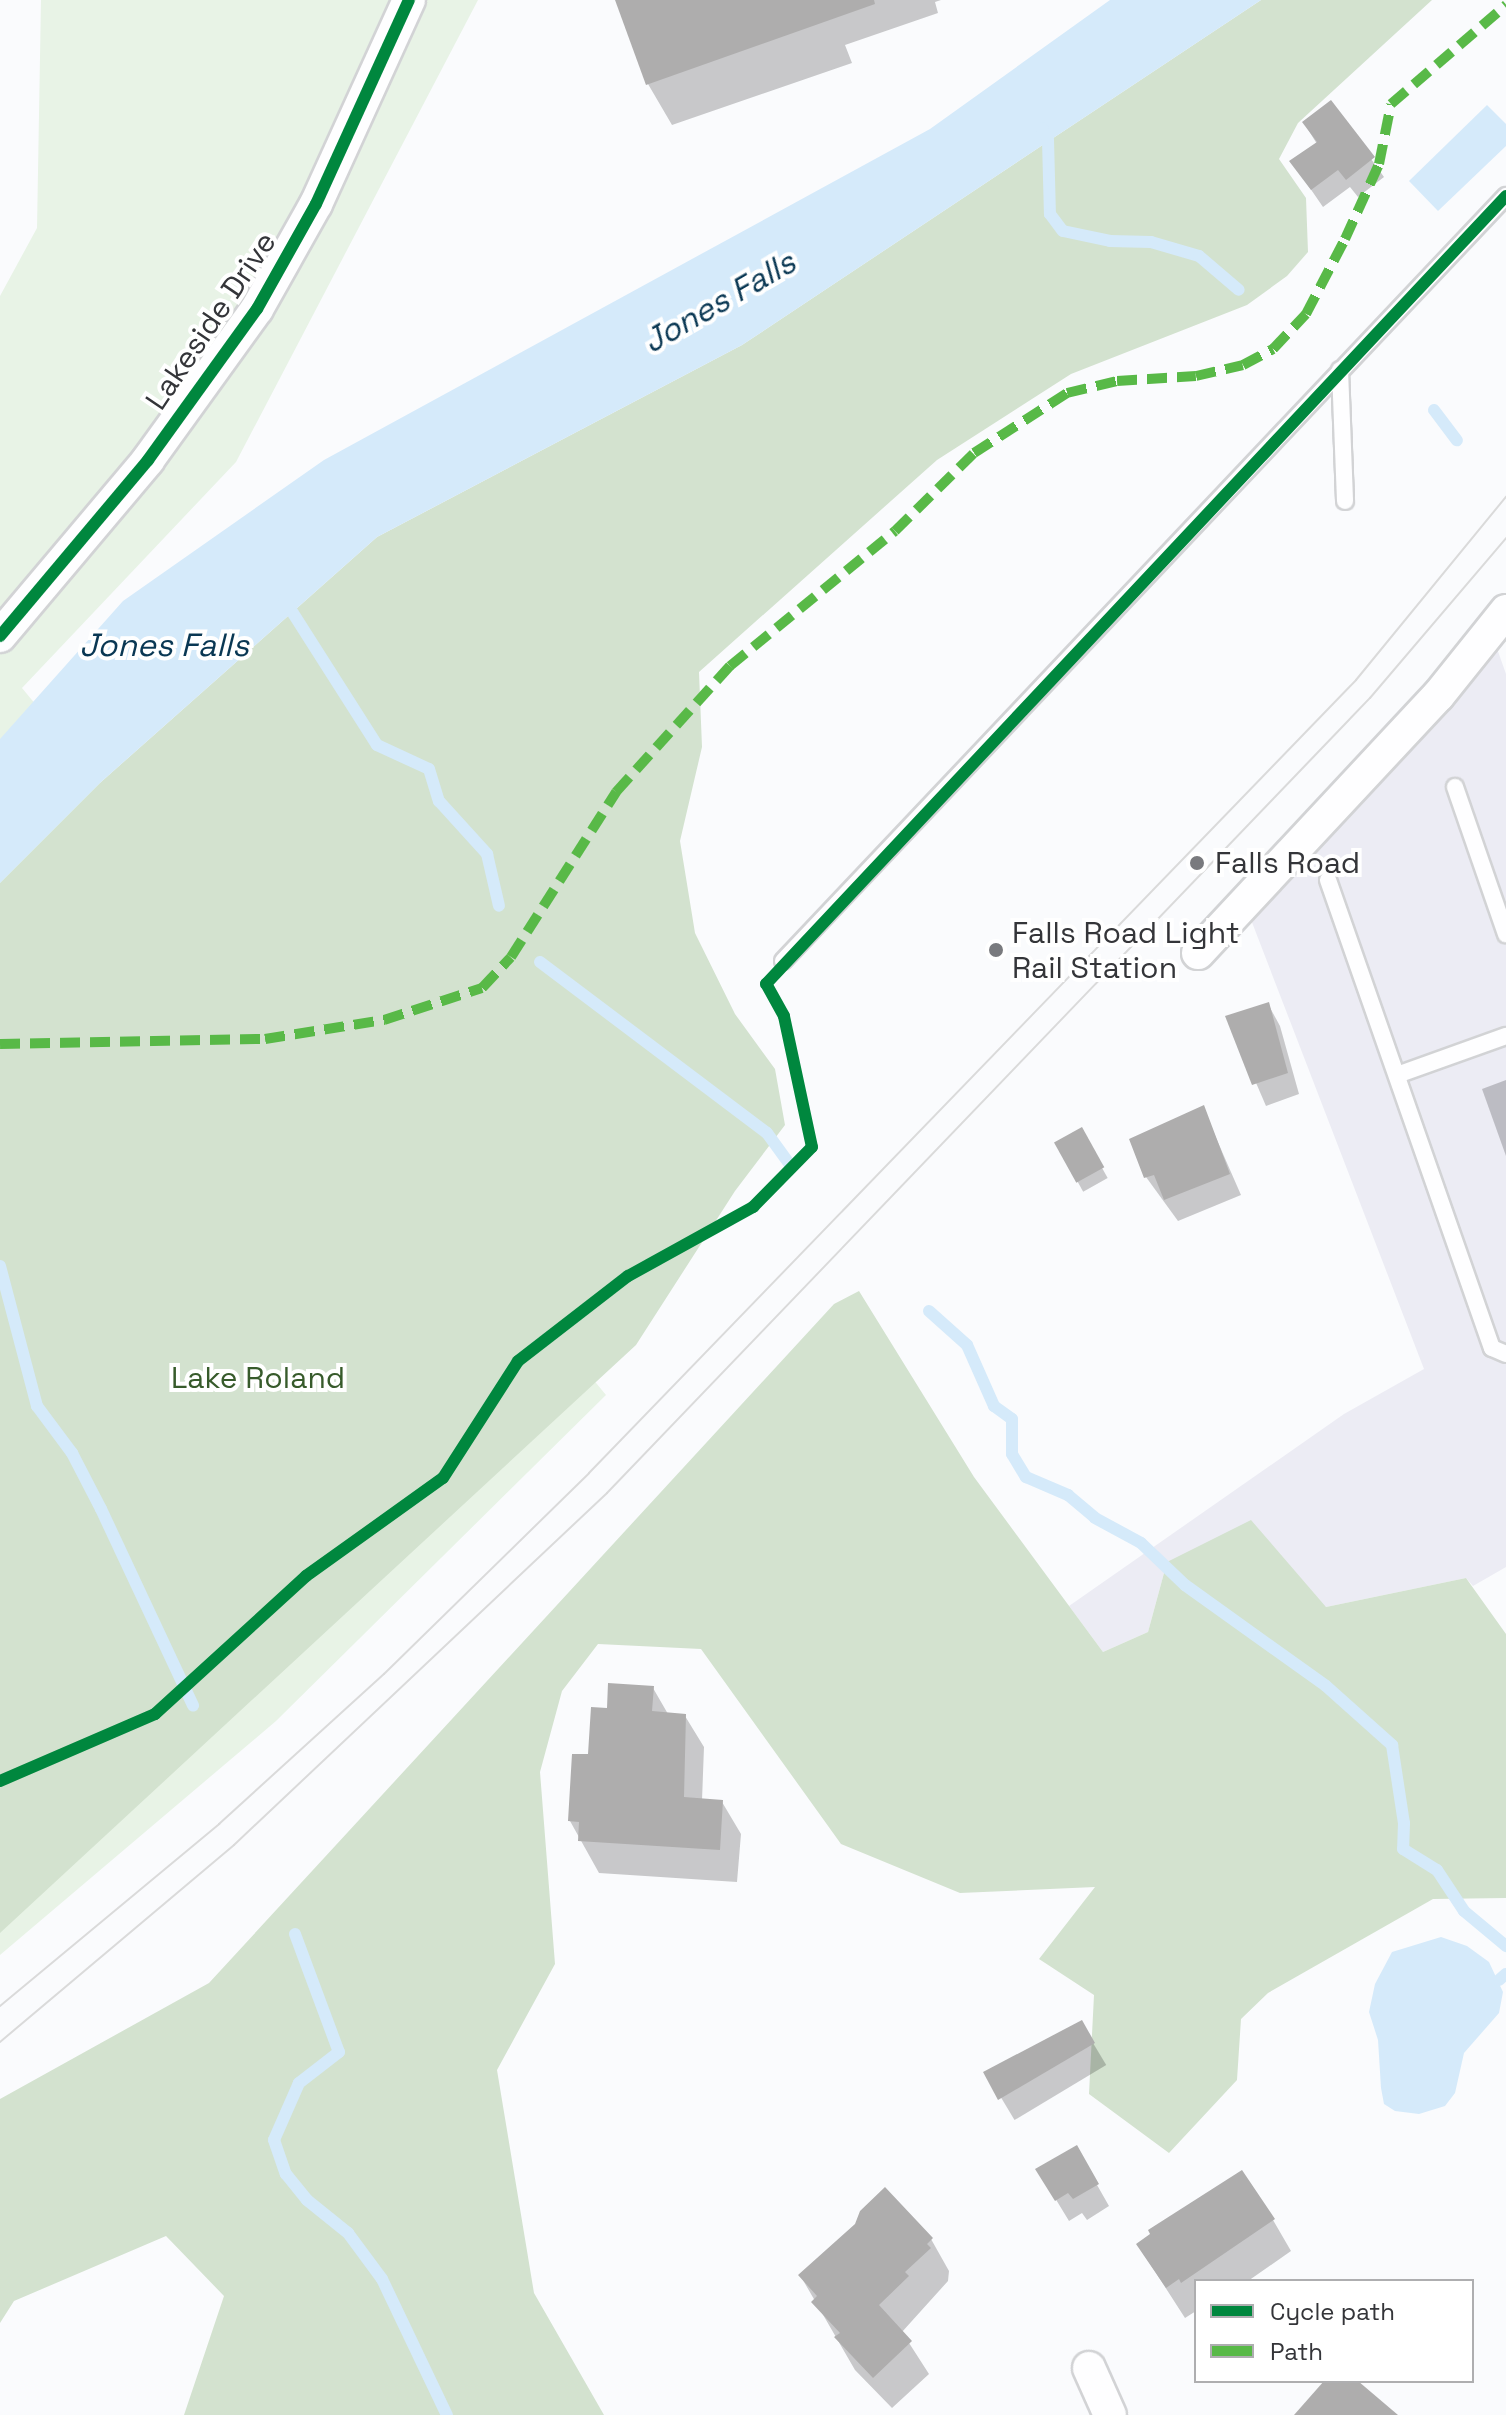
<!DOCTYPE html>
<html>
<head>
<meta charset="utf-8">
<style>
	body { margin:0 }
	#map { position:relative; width:1506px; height:2415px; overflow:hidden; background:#fafbfd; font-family:"Space Grotesk",sans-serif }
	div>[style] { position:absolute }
	.commercial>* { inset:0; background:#ececf4 }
	.green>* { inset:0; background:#e8f3e6 }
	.forest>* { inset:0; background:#d3e2cf }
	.water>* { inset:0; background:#d5eafa }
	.shadow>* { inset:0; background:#0003; transform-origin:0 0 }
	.stream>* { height:12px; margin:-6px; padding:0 6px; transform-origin:6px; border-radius:6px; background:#d5eafa }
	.building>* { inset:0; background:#aeadad; transform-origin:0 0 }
	.roads { filter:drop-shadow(2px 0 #d2d3d5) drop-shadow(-2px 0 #d2d3d5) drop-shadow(0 2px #d2d3d5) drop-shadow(0 -2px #d2d3d5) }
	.service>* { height:16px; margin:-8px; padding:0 8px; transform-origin:8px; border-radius:8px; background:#fefeff }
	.minor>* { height:32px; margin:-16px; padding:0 16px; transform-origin:16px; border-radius:16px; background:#fefeff }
	.tram>* { height:2px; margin:-1px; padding:0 1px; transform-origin:1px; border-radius:1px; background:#dadada }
	.quiet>* { height:10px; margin-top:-5px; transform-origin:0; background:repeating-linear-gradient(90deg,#58b947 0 20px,transparent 0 30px) }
	.cycleway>* { height:12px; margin:-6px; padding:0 6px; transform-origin:6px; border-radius:6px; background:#00873e }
	.dots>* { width:22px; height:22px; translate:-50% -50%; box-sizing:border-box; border:4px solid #fff; border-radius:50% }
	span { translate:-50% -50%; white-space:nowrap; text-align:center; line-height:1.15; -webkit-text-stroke:8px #fff; paint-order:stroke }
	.street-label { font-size:30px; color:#343539 }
	.poi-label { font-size:30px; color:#343539 }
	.left { translate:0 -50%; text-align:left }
	.park-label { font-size:30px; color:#375b2b }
	.water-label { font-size:32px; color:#093753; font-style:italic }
	.legend { position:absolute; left:1194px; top:2279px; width:280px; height:104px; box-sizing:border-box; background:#fff; border:2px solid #aeaeb0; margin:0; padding:10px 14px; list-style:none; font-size:24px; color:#343539 }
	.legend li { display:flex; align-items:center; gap:16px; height:40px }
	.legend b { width:40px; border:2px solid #aeaeb0 }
</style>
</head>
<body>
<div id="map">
	<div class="commercial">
		<i style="clip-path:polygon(1494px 640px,1506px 674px,1506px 1567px,1473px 1586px,1466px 1578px,1326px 1607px,1167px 1562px,1148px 1632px,1103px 1652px,1069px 1606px,1344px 1414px,1424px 1369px,1248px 912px)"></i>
	</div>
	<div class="green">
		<i style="clip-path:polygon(41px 0,478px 0,236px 462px,22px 688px,606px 1395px,276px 1721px,0 1955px,0 296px,37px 228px)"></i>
	</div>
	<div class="forest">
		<i style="clip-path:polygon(1261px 0,1432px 0,1298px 123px,1279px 159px,1306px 198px,1308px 252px,1287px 276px,1247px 305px,1071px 374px,937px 460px,699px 672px,702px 747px,680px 841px,695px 933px,735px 1014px,775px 1069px,785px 1125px,735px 1191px,636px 1345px,0 1933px,0 883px,101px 782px,377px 537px,742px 345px)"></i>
		<i style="clip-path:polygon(859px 1291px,974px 1477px,1103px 1652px,1148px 1632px,1167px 1562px,1251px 1520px,1326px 1607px,1466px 1578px,1506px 1634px,1506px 1898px,1433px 1899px,1268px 1993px,1241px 2019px,1237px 2080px,1169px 2153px,1089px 2094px,1094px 1995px,1039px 1959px,1095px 1887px,960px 1893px,841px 1844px,701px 1649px,598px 1644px,562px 1691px,540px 1772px,555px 1964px,497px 2070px,534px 2293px,604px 2415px,184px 2415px,224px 2296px,166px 2236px,14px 2301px,0 2323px,0 2099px,209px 1983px,834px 1304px)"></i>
	</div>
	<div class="water">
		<i style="clip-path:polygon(1110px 0,1261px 0,742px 345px,377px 537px,101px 782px,0 883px,0 739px,123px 601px,324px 460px,930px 129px)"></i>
		<i style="clip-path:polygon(1487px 105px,1506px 124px,1506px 146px,1438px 211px,1409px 181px)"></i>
		<i style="clip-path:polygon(1441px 1937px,1467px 1946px,1489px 1962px,1503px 1992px,1499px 2013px,1464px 2053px,1455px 2093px,1445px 2106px,1419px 2114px,1395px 2111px,1384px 2104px,1381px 2088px,1378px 2040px,1369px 2012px,1375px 1984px,1392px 1952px)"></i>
	</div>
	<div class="shadow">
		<i style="clip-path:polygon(617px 0,941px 0,935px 2px,938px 13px,845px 45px,852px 63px,672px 125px,648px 84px)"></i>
		<i style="clip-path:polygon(1331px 103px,1384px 177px,1358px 197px,1350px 187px,1323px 207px,1292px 162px,1317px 144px,1304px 123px)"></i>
		<i style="clip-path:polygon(1268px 1004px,1280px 1026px,1299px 1094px,1266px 1106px,1228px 1018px)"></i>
		<i style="clip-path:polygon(1506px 1080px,1506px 1156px,1482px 1089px)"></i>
		<i style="clip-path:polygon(1203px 1108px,1241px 1195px,1178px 1221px,1146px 1177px)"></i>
		<i style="left:1081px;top:1130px;width:55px;height:28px;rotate:61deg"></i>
		<i style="clip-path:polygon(653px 1688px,668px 1714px,685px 1716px,704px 1747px,702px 1801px,722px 1802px,741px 1834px,737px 1882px,599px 1873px,570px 1821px,609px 1710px)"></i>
		<i style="left:1081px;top:2023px;width:49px;height:107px;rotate:59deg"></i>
		<i style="clip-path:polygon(1076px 2148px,1109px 2206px,1087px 2220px,1082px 2213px,1069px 2221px,1038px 2170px)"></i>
		<i style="clip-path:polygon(1273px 2220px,1291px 2251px,1248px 2281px,1196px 2281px,1196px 2311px,1185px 2318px,1138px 2245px)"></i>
		<i style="clip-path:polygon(931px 2239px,949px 2271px,948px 2281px,902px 2332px,929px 2374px,892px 2408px,855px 2370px,800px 2275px)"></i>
	</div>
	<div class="stream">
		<i style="left:1042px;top:128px;width:13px;rotate:63deg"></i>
		<i style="left:1048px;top:140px;width:74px;rotate:88.5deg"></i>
		<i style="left:1050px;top:214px;width:21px;rotate:53deg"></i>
		<i style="left:1063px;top:231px;width:48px;rotate:12deg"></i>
		<i style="left:1110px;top:241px;width:41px;rotate:1.4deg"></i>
		<i style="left:1151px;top:242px;width:50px;rotate:16.3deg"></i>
		<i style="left:1199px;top:256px;width:52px;rotate:40.4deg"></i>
		<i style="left:1434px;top:410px;width:38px;rotate:53deg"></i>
		<i style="left:284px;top:599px;width:173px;rotate:57.5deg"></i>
		<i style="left:377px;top:745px;width:57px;rotate:24.8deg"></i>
		<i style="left:429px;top:769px;width:34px;rotate:73deg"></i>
		<i style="left:439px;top:801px;width:72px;rotate:47.8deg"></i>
		<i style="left:487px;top:854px;width:53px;rotate:77deg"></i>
		<i style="left:540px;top:962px;width:284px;rotate:37deg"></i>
		<i style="left:767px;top:1133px;width:41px;rotate:54deg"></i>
		<i style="left:0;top:1266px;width:145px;rotate:75.2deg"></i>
		<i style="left:37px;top:1406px;width:59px;rotate:53.3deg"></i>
		<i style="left:72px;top:1453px;width:63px;rotate:62.6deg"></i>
		<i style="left:101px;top:1509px;width:217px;rotate:64.9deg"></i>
		<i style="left:929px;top:1311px;width:51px;rotate:41.8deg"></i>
		<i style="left:967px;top:1345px;width:67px;rotate:66.1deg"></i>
		<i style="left:994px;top:1406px;width:22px;rotate:36deg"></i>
		<i style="left:1012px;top:1419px;width:35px;rotate:90deg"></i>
		<i style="left:1012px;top:1454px;width:27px;rotate:59deg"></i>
		<i style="left:1026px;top:1477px;width:46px;rotate:23.2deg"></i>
		<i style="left:1068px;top:1495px;width:35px;rotate:40deg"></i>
		<i style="left:1095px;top:1518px;width:52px;rotate:28.5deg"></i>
		<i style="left:1141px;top:1543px;width:61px;rotate:43.7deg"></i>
		<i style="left:1185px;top:1585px;width:173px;rotate:35.6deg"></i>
		<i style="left:1326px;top:1686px;width:89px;rotate:41.8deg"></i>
		<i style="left:1392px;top:1745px;width:79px;rotate:81.3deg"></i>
		<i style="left:1404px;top:1823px;width:26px;rotate:92deg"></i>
		<i style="left:1403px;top:1849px;width:40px;rotate:32deg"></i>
		<i style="left:1437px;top:1870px;width:49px;rotate:56.6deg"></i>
		<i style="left:1464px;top:1911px;width:55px;rotate:39.8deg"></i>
		<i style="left:295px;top:1934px;width:126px;rotate:69.6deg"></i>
		<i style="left:339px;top:2052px;width:51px;rotate:142.2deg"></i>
		<i style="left:299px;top:2083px;width:62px;rotate:113.7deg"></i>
		<i style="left:274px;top:2140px;width:36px;rotate:71deg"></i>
		<i style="left:286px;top:2174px;width:33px;rotate:51deg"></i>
		<i style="left:307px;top:2200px;width:53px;rotate:38.8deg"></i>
		<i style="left:348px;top:2233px;width:57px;rotate:53.5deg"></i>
		<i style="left:382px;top:2279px;width:151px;rotate:64.5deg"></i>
		<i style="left:1499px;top:1980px;width:9px;rotate:-41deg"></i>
	</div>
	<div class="building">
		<i style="clip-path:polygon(615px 0,874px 0,875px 4px,646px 85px)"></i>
		<i style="clip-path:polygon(1331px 100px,1375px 157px,1346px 180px,1338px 170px,1311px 190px,1289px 161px,1317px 142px,1302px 122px)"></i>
		<i style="clip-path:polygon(1269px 1002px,1288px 1073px,1252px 1085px,1225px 1016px)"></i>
		<i style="clip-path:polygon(1204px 1105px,1230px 1174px,1164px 1200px,1154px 1175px,1144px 1178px,1129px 1139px)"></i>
		<i style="left:1082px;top:1127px;width:46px;height:32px;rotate:61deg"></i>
		<i style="clip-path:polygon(608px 1683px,654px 1686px,652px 1711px,686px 1714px,684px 1797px,723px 1800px,720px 1850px,578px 1841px,579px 1822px,568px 1821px,572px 1754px,588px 1754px,591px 1707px,607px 1708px)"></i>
		<i style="clip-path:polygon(1082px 2020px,1095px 2043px,998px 2100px,983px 2072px)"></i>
		<i style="clip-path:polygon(1077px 2145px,1099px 2184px,1073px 2199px,1068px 2193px,1055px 2201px,1035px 2169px)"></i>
		<i style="clip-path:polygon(1242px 2170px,1275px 2219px,1181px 2283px,1179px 2279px,1166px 2288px,1136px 2244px,1150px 2234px,1148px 2230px)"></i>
		<i style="clip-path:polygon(885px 2187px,933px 2238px,927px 2244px,931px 2248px,905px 2272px,909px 2276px,879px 2305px,912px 2341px,873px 2378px,834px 2337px,840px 2333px,811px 2302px,817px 2296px,798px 2275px,855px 2224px,860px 2211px)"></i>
		<i style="clip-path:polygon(1324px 2381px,1358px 2381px,1398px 2415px,1294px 2415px)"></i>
	</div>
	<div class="roads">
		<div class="service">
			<i style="left:1340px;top:370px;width:131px;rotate:87.8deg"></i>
			<i style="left:1455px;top:787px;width:156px;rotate:70.9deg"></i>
			<i style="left:1328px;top:880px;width:496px;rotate:70.7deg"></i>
			<i style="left:1492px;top:1348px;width:15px;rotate:23deg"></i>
			<i style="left:783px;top:961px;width:1053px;rotate:-46.62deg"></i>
			<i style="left:1397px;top:1075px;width:116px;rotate:-19.7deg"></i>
		</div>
		<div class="minor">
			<i style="left:0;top:636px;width:230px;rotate:-49.9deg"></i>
			<i style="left:148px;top:460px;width:186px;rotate:-54.2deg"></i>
			<i style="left:257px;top:309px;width:120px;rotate:-60.7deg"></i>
			<i style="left:316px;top:204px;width:224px;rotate:-65.5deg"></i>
			<i style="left:1198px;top:953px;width:352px;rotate:-47deg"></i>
			<i style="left:1438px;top:696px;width:109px;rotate:-51.3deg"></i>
			<i style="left:1089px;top:2368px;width:51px;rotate:65.9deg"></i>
		</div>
	</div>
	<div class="tram">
		<i style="left:0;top:2006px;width:285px;rotate:-39.7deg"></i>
		<i style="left:219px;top:1824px;width:223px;rotate:-42.3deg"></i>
		<i style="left:384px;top:1674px;width:287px;rotate:-44.4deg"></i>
		<i style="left:589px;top:1473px;width:1103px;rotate:-45.95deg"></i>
		<i style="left:1356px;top:680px;width:237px;rotate:-50.7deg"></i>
		<i style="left:0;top:2042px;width:306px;rotate:-40.1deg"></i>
		<i style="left:234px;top:1845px;width:513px;rotate:-43.34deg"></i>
		<i style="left:607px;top:1493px;width:1102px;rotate:-46.18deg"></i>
		<i style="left:1370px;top:698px;width:210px;rotate:-49.6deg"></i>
	</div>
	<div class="quiet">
		<i style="left:0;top:1044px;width:265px;rotate:-1.1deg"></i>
		<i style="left:265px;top:1039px;width:121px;rotate:-9.1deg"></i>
		<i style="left:384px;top:1020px;width:103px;rotate:-18.1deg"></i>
		<i style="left:482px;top:988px;width:42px;rotate:-46.9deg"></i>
		<i style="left:511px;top:957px;width:196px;rotate:-57.5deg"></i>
		<i style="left:616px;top:792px;width:170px;rotate:-47.9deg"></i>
		<i style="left:730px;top:666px;width:213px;rotate:-39.3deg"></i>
		<i style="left:895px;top:531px;width:111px;rotate:-44.6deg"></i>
		<i style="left:974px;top:453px;width:111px;rotate:-32.8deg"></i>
		<i style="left:1067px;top:393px;width:51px;rotate:-13.5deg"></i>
		<i style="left:1117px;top:381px;width:79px;rotate:-3.6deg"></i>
		<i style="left:1196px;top:376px;width:48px;rotate:-13.2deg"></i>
		<i style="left:1243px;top:365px;width:34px;rotate:-28deg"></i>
		<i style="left:1273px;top:349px;width:48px;rotate:-46.7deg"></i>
		<i style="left:1306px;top:314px;width:85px;rotate:-62.5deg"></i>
		<i style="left:1345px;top:239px;width:82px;rotate:-65.6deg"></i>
		<i style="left:1379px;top:164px;width:61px;rotate:-78.7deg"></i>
		<i style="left:1391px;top:104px;width:152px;rotate:-40.7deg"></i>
	</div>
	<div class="cycleway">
		<i style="left:0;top:636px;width:230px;rotate:-49.9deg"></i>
		<i style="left:148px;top:460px;width:186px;rotate:-54.2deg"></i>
		<i style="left:257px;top:309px;width:120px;rotate:-60.7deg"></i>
		<i style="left:316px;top:204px;width:224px;rotate:-65.5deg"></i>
		<i style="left:0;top:1781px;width:169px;rotate:-23.4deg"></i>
		<i style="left:155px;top:1714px;width:205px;rotate:-42.4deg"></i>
		<i style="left:306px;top:1576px;width:168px;rotate:-35.6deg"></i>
		<i style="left:443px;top:1478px;width:139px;rotate:-57.3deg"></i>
		<i style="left:518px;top:1361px;width:139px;rotate:-37.7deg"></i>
		<i style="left:628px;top:1276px;width:143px;rotate:-28.9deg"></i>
		<i style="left:753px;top:1207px;width:84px;rotate:-45.5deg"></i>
		<i style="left:812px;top:1147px;width:134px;rotate:-102.1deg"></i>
		<i style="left:784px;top:1016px;width:37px;rotate:-119deg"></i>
		<i style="left:766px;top:984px;width:1081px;rotate:-46.8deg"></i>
	</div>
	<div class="dots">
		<i style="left:1197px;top:863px;background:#797a7e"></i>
		<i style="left:996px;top:950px;background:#797a7e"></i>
	</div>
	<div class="street-label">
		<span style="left:211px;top:321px;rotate:-56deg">Lakeside Drive</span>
	</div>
	<div class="poi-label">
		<span class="left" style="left:1215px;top:863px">Falls Road</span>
		<span class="left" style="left:1012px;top:950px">Falls Road Light<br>Rail Station</span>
	</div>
	<div class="park-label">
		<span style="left:258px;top:1378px">Lake Roland</span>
	</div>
	<div class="water-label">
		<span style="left:719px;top:302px;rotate:-30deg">Jones Falls</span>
		<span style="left:164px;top:645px">Jones Falls</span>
	</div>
	<ul class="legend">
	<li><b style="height:10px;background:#00873e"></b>Cycle path</li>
	<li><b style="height:10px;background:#58b947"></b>Path</li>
	</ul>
</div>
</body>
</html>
